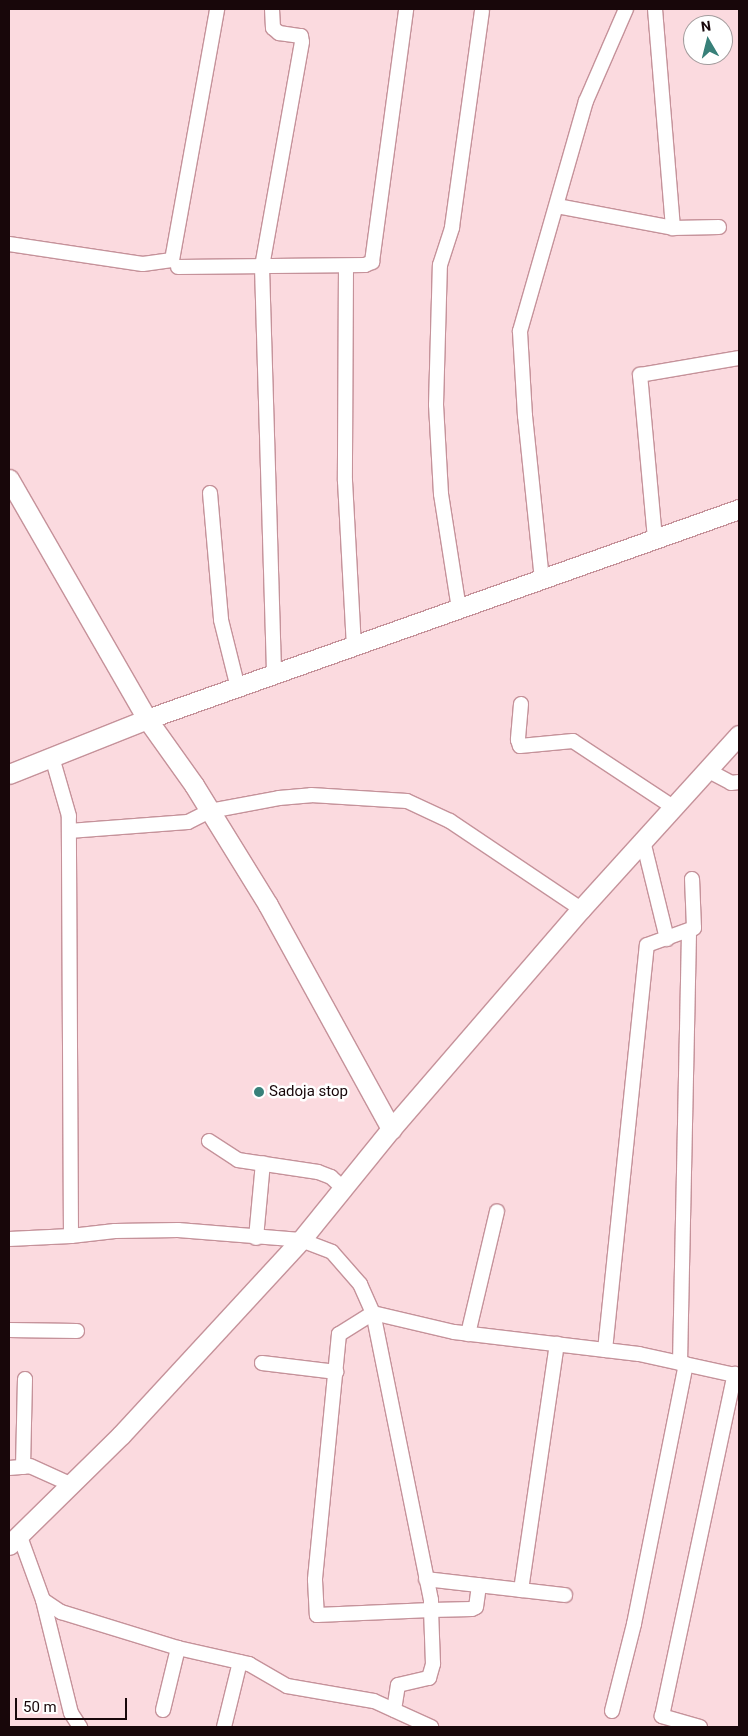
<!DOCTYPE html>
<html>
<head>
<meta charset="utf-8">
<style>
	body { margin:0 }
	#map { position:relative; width:748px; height:1736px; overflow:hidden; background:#fbdadf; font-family:Roboto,sans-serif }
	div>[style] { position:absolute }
	.roads { filter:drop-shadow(1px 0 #c5929a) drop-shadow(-1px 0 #c5929a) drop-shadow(0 1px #c5929a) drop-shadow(0 -1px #c5929a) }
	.street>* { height:14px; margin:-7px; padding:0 7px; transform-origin:7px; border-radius:7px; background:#fff }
	.secondary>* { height:19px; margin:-9.5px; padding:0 9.5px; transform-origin:9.5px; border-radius:9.5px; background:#fff }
	.dots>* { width:14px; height:14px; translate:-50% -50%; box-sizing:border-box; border:2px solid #fff; border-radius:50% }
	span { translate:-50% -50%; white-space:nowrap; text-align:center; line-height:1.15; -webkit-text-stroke:5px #fff; paint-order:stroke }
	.poi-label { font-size:15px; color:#18070a }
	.left { translate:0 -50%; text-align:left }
	.frame { position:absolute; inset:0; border:10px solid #18070a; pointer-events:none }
	.north { position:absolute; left:683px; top:15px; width:50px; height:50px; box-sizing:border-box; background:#fff; border:1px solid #a39c9d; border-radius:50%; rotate:352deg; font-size:14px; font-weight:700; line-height:20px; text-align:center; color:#18070a }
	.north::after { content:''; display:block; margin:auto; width:18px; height:22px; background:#388079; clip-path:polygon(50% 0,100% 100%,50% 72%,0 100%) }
	.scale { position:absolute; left:15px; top:1698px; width:112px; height:22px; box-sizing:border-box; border:2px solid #18070a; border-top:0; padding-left:6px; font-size:15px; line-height:18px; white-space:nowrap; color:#18070a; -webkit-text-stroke:4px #fff; paint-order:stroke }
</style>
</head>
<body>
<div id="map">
	<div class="roads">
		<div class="street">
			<i style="left:272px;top:9px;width:19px;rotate:87deg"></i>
			<i style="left:273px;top:28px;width:8px;rotate:40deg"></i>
			<i style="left:279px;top:33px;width:22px;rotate:8deg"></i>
			<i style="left:301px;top:36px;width:6px;rotate:81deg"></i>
			<i style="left:302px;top:42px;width:229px;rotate:100.1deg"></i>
			<i style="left:262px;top:267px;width:409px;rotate:88.3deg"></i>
			<i style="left:655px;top:9px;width:220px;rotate:85.3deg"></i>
			<i style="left:557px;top:206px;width:118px;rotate:10.7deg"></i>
			<i style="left:673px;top:228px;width:46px;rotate:-1.2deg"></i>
			<i style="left:9px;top:244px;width:135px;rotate:8.5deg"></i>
			<i style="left:143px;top:264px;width:29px;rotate:-8deg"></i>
			<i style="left:172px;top:260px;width:255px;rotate:-79.8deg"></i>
			<i style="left:346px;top:266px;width:215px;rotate:90.3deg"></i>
			<i style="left:345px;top:481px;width:166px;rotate:86.9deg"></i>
			<i style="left:178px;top:267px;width:187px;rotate:-0.6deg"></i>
			<i style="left:365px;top:265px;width:8px;rotate:-23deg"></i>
			<i style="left:372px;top:262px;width:255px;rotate:-82.3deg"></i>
			<i style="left:210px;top:493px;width:127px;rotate:85deg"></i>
			<i style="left:221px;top:620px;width:70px;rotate:76deg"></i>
			<i style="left:655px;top:539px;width:165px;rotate:-95.2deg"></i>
			<i style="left:640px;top:375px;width:100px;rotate:-9.7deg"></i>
			<i style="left:542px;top:580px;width:165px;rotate:-95.9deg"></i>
			<i style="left:525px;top:416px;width:85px;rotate:-93.4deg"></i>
			<i style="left:520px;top:331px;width:239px;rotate:-74deg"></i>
			<i style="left:586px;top:101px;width:100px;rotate:-66.5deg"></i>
			<i style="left:459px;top:609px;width:116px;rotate:-98.9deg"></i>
			<i style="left:441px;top:494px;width:89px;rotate:-93.2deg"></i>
			<i style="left:436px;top:405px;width:140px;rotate:-88.4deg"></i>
			<i style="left:440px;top:265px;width:40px;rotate:-72deg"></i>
			<i style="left:452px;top:227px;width:218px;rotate:-82.1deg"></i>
			<i style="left:521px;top:704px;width:36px;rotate:95deg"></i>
			<i style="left:518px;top:740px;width:6px;rotate:72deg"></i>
			<i style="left:520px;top:746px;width:53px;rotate:-5.4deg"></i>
			<i style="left:573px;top:741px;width:120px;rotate:33.4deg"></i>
			<i style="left:707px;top:770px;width:27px;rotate:28deg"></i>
			<i style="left:731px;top:783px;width:8px;rotate:-7deg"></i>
			<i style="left:69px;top:831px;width:119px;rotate:-4.3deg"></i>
			<i style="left:188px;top:822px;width:25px;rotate:-27deg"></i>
			<i style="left:210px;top:811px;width:70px;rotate:-10.7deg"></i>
			<i style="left:279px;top:798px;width:32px;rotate:-5deg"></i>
			<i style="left:311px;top:795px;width:96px;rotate:3.6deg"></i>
			<i style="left:407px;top:801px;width:47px;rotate:24.9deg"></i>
			<i style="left:450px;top:821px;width:158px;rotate:33.9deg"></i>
			<i style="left:643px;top:841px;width:101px;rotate:76.2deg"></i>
			<i style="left:209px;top:1141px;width:35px;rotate:33deg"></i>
			<i style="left:238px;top:1160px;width:81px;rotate:8.5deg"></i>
			<i style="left:318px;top:1172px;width:14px;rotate:21deg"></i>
			<i style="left:331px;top:1177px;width:16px;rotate:43deg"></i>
			<i style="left:71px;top:1236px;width:44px;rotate:-6.5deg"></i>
			<i style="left:115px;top:1231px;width:63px;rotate:-0.9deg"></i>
			<i style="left:178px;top:1230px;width:123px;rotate:4.6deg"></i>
			<i style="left:301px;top:1240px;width:33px;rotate:21deg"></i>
			<i style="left:332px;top:1252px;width:43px;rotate:48.8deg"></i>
			<i style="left:360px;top:1284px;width:32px;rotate:66deg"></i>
			<i style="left:373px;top:1313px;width:83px;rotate:13.2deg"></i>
			<i style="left:454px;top:1332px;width:186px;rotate:6.8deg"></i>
			<i style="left:639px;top:1354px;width:102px;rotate:12.4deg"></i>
			<i style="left:256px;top:1238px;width:75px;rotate:-84.7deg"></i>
			<i style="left:9px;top:1239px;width:62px;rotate:-2.8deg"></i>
			<i style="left:71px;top:1236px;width:420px;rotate:-90.3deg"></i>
			<i style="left:69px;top:816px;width:61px;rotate:-106.1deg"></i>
			<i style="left:9px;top:1330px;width:68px;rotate:0.8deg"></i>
			<i style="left:468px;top:1334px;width:126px;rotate:-76.7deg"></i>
			<i style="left:605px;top:1350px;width:407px;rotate:-84.1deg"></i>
			<i style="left:647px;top:945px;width:50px;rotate:-19.9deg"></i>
			<i style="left:694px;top:928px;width:49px;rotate:-92.3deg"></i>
			<i style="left:262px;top:1363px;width:75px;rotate:6.9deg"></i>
			<i style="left:680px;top:1363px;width:431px;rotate:-88.8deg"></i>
			<i style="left:23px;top:1467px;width:88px;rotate:-88.7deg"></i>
			<i style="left:9px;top:1468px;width:21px;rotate:-5deg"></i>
			<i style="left:30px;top:1466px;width:44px;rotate:24.2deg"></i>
			<i style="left:19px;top:1534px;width:70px;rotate:70deg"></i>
			<i style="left:43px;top:1600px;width:116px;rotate:76.1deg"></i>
			<i style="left:71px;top:1713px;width:17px;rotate:57deg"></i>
			<i style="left:426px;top:1579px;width:140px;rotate:6.6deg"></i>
			<i style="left:521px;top:1590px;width:249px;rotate:-81.7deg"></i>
			<i style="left:43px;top:1600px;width:22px;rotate:34deg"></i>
			<i style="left:61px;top:1612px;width:122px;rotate:17.1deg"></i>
			<i style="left:178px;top:1648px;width:73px;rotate:12.7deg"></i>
			<i style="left:249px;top:1664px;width:44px;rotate:30.1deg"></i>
			<i style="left:287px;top:1686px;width:88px;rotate:9.8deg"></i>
			<i style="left:374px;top:1701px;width:63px;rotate:24.5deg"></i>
			<i style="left:163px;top:1710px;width:64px;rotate:-76.4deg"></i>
			<i style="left:394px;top:1710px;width:25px;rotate:-81deg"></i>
			<i style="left:398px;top:1685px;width:32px;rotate:-13deg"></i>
			<i style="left:429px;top:1678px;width:15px;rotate:-74deg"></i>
			<i style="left:433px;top:1664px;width:54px;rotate:-92.1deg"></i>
			<i style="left:431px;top:1610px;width:10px;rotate:-90deg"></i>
			<i style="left:431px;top:1600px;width:293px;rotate:-101.4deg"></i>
			<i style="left:373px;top:1313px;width:40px;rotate:148deg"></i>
			<i style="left:339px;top:1334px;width:247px;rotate:95.6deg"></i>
			<i style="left:315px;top:1580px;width:35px;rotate:87deg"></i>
			<i style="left:317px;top:1615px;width:114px;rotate:-2.5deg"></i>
			<i style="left:431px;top:1610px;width:41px;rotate:-1.4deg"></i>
			<i style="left:472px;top:1609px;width:4px;rotate:-27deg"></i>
			<i style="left:476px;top:1607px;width:22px;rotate:-82deg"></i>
			<i style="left:612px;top:1711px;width:90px;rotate:-75.8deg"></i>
			<i style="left:634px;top:1624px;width:265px;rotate:-78.7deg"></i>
			<i style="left:224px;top:1727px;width:67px;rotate:-76.2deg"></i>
			<i style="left:700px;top:1727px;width:40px;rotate:-164deg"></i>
			<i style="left:662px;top:1716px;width:350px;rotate:-78deg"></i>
		</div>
		<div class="secondary">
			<i style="left:9px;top:479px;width:277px;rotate:60.1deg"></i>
			<i style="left:147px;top:719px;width:81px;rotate:54.5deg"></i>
			<i style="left:194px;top:785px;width:141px;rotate:58.3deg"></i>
			<i style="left:268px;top:905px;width:256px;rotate:61.2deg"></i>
			<i style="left:9px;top:774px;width:149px;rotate:-21.7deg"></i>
			<i style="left:147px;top:719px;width:628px;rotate:-19.53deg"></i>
			<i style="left:9px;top:1545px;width:157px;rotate:-44.5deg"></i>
			<i style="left:121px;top:1435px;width:265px;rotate:-47.3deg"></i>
			<i style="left:301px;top:1240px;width:143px;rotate:-51deg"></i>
			<i style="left:391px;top:1129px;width:291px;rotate:-49.2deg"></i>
			<i style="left:581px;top:909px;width:235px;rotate:-47.8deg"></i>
		</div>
	</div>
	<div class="dots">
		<i style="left:259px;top:1092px;background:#388079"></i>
	</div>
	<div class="poi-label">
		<span class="left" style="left:269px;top:1092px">Sadoja stop</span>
	</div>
	<div class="frame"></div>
	<div class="north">N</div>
	<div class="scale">50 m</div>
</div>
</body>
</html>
